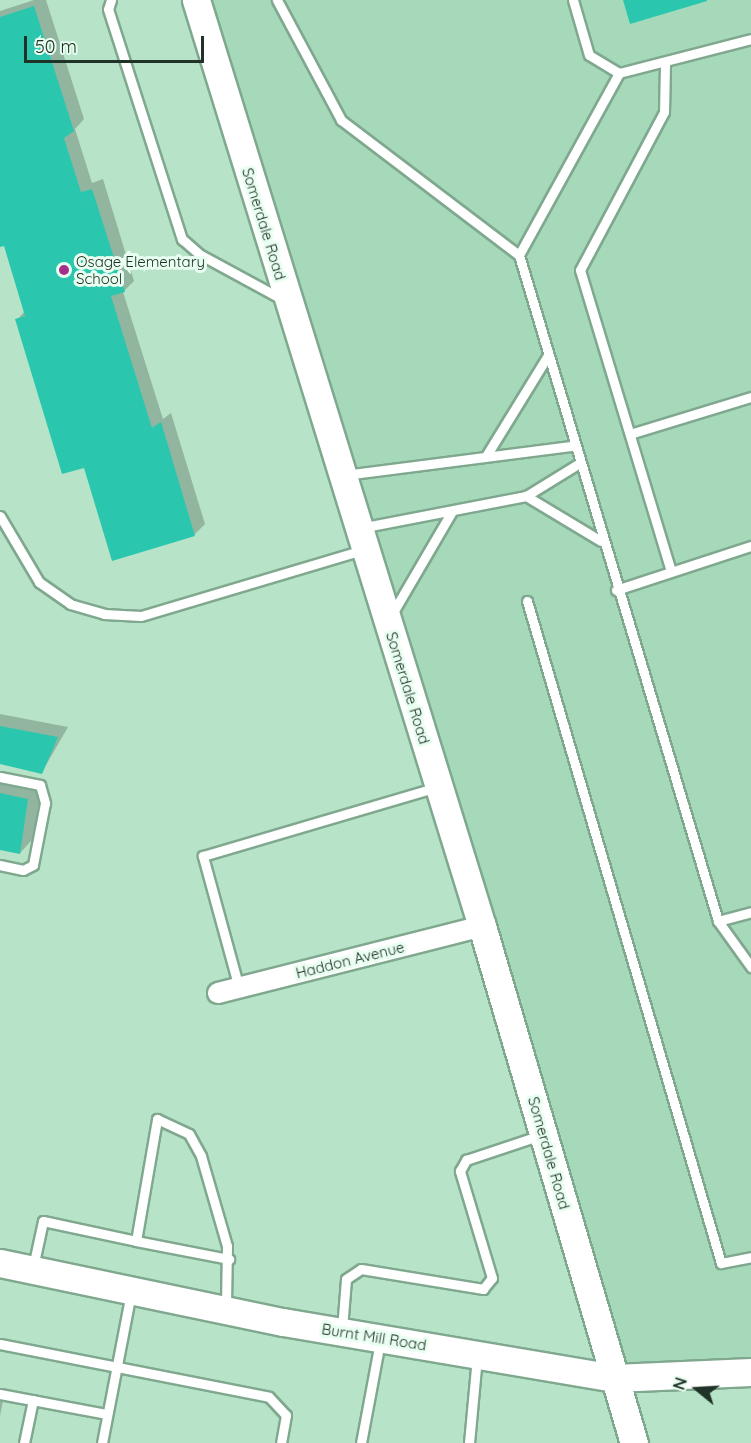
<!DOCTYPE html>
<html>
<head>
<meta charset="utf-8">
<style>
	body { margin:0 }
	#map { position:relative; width:751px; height:1443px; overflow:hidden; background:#b7e3c8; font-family:Quicksand,sans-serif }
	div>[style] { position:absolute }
	.built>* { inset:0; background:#a6d9ba }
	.shadow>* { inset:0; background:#0003 }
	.building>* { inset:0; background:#2ac7ae }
	.roads { filter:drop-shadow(2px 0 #7fa88f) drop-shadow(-2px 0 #7fa88f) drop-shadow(0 2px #7fa88f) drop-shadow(0 -2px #7fa88f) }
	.service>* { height:9px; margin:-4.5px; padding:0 4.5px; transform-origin:4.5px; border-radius:4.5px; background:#fff }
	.minor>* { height:20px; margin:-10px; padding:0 10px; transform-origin:10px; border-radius:10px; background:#fff }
	.secondary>* { height:27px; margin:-13.5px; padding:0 13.5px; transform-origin:13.5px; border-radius:13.5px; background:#fff }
	.dots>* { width:16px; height:16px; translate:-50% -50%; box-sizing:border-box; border:3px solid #e8fef0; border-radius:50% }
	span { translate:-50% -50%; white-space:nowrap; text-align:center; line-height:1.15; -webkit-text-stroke:6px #e8fef0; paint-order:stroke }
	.street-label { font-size:15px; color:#213228 }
	.poi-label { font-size:15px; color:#213228 }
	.left { translate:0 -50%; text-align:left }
	.north { position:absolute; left:667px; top:1359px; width:60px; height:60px; -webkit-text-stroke:4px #e8fef0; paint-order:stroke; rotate:288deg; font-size:16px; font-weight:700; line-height:24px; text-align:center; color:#213228 }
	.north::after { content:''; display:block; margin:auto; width:21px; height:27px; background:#213228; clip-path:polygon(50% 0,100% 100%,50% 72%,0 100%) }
	.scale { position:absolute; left:24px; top:36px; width:180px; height:27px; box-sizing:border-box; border:3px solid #213228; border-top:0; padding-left:8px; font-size:18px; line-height:21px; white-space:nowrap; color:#213228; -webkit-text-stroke:4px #e8fef0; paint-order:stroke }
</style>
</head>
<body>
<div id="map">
	<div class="built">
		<i style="clip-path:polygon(196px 0,751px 0,751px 1372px,614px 1378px)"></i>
	</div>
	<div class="shadow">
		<i style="clip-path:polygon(34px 0,46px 0,84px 119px,75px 129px,92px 183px,103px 179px,134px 281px,123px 292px,163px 419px,171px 413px,205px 524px,194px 535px,85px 466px,17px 320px,25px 311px,5px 244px,0 246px,0 11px)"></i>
		<i style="clip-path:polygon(0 714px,68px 727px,42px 772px,0 763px)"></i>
		<i style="clip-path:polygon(0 777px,41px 786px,33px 839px,20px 853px,0 848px)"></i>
		<i style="clip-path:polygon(0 1395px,4px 1396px,0 1416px)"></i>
	</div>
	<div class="building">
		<i style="clip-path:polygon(623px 0,707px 0,707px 1px,630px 24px)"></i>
		<i style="clip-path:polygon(34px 6px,74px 131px,64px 138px,81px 192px,92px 189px,125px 292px,111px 296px,152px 428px,161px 422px,195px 536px,112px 561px,84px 468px,62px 474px,15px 319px,25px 316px,4px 246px,0 247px,0 17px)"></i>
		<i style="clip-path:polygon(0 726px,58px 737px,42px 774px,0 764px)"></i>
		<i style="clip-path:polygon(0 793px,28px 799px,20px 854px,0 850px)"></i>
	</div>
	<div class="roads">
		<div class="service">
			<i style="left:111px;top:0;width:9px;rotate:108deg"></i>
			<i style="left:108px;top:9px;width:242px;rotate:72.2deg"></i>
			<i style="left:182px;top:239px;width:23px;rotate:41deg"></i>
			<i style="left:199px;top:254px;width:94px;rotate:28.5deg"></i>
			<i style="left:277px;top:0;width:136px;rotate:61.9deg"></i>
			<i style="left:341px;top:120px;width:223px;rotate:37.2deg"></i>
			<i style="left:519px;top:255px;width:695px;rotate:73.36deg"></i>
			<i style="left:718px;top:921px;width:57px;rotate:54.3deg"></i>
			<i style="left:573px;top:0;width:57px;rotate:73.8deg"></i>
			<i style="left:589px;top:55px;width:35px;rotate:31deg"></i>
			<i style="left:619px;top:73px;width:136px;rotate:-14.4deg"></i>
			<i style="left:665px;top:65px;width:47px;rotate:91.2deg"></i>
			<i style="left:664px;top:112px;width:179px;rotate:118deg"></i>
			<i style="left:580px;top:270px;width:315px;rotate:73.2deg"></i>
			<i style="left:519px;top:255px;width:208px;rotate:-61.2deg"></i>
			<i style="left:630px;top:434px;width:127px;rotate:-17deg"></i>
			<i style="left:486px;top:456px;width:116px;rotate:-58.4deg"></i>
			<i style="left:345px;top:475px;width:229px;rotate:-7.3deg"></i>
			<i style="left:526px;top:496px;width:87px;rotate:31deg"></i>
			<i style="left:0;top:516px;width:77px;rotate:59.4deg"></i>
			<i style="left:39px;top:582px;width:38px;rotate:35deg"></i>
			<i style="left:70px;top:604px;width:35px;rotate:16deg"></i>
			<i style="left:104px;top:614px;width:37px;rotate:3deg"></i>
			<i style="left:141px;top:616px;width:232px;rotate:-16.6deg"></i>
			<i style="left:360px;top:528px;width:169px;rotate:-10.9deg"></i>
			<i style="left:526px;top:496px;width:61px;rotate:-31.6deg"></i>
			<i style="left:616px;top:590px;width:142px;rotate:-18.1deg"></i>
			<i style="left:527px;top:601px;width:690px;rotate:73.67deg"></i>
			<i style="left:721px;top:1263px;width:31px;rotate:-11deg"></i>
			<i style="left:392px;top:614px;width:117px;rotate:-59.7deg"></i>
			<i style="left:0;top:777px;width:41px;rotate:11.3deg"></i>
			<i style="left:40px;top:785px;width:19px;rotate:74deg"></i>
			<i style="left:45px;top:803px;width:63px;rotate:101deg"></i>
			<i style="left:33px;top:865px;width:11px;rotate:153deg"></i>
			<i style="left:23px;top:870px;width:24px;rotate:-168deg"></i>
			<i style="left:718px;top:921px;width:34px;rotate:-15deg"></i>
			<i style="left:239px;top:988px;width:137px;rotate:-105.3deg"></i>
			<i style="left:203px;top:856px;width:245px;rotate:-16.4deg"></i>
			<i style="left:136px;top:1241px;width:95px;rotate:11deg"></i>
			<i style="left:33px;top:1267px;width:47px;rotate:-77.7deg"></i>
			<i style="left:43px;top:1221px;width:95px;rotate:12.1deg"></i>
			<i style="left:136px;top:1241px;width:124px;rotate:-80.2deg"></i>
			<i style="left:157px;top:1119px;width:35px;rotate:25deg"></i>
			<i style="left:189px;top:1134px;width:25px;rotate:61deg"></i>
			<i style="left:201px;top:1156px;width:94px;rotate:73.9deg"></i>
			<i style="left:227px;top:1246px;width:60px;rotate:91deg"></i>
			<i style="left:342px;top:1329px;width:50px;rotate:-85.4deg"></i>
			<i style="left:346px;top:1279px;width:18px;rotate:-34deg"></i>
			<i style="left:361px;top:1269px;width:124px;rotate:9.3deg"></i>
			<i style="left:483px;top:1289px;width:14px;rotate:-51deg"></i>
			<i style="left:492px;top:1278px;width:112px;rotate:-106.7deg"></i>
			<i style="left:460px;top:1171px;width:13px;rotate:-61deg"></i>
			<i style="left:466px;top:1160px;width:79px;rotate:-18.4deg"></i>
			<i style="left:0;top:1344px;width:274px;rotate:11.1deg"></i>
			<i style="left:269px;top:1397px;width:25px;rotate:47deg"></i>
			<i style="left:286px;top:1415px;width:28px;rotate:100deg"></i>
			<i style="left:0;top:1394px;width:109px;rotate:10.6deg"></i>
			<i style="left:24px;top:1443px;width:44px;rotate:-78.2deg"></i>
			<i style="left:102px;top:1443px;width:154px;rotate:-79.1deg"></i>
			<i style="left:361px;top:1443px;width:104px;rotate:-79.4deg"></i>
			<i style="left:469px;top:1443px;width:87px;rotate:-84.7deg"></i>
		</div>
		<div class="minor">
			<i style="left:218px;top:993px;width:272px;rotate:-14.2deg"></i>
		</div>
		<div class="secondary">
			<i style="left:196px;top:0;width:969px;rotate:72.84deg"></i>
			<i style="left:482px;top:926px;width:539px;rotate:73.62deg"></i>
			<i style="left:0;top:1263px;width:289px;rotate:11.8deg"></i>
			<i style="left:283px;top:1322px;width:336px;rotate:9.6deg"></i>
			<i style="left:614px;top:1378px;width:137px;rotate:-2.5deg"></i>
		</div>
	</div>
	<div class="dots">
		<i style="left:64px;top:270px;background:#a4308a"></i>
	</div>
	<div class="street-label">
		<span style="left:264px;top:224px;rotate:73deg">Somerdale Road</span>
		<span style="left:408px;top:688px;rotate:73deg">Somerdale Road</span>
		<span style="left:350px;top:960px;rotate:-14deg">Haddon Avenue</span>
		<span style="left:549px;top:1153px;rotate:74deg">Somerdale Road</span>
		<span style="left:374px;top:1337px;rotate:9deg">Burnt Mill Road</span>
	</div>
	<div class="poi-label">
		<span class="left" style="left:76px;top:270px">Osage Elementary<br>School</span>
	</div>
	<div class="north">N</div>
	<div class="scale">50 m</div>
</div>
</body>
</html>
